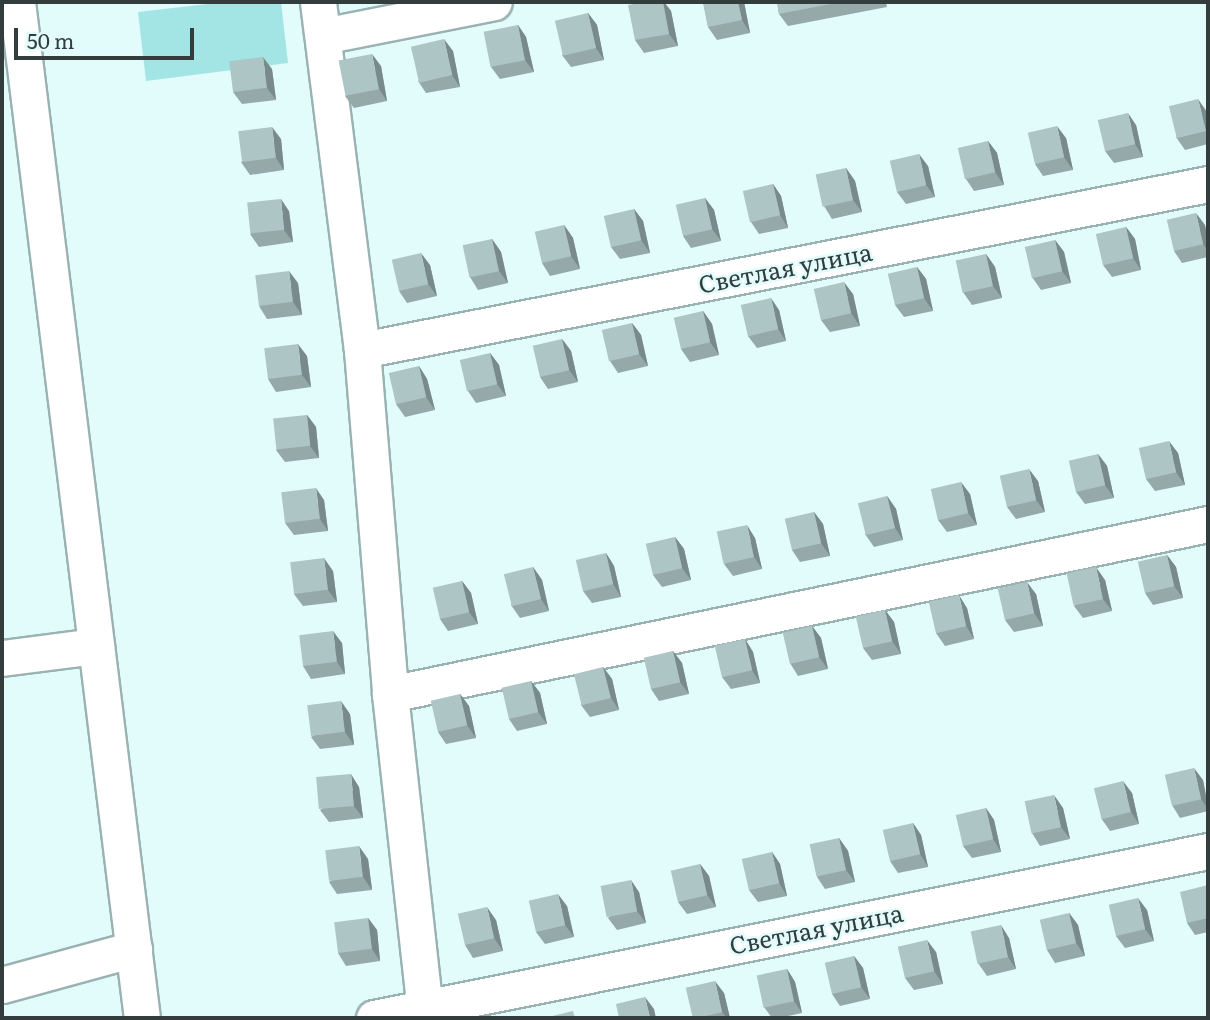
<!DOCTYPE html>
<html>
<head>
<meta charset="utf-8">
<style>
	body { margin:0 }
	#map { position:relative; width:1210px; height:1020px; overflow:hidden; background:#e2fbfb; font-family:Literata,serif }
	div>[style] { position:absolute }
	.green>* { inset:0; background:#a3e5e4 }
	.roads { filter:drop-shadow(2px 0 #9ab2b2) drop-shadow(-2px 0 #9ab2b2) drop-shadow(0 2px #9ab2b2) drop-shadow(0 -2px #9ab2b2) }
	.minor>* { height:35px; margin:-17.5px; padding:0 17.5px; transform-origin:17.5px; border-radius:17.5px; background:#fff }
	.wall>* { inset:0; background:#95a9a9 }
	.shaded-wall>* { inset:0; background:#798a8a }
	.building>* { inset:0; background:#adc5c5; transform-origin:0 0 }
	span { translate:-50% -50%; white-space:nowrap; text-align:center; line-height:1.15; -webkit-text-stroke:5px #e2fbfb; paint-order:stroke }
	.street-label { font-size:24px; color:#333d3d }
	.frame { position:absolute; inset:0; border:4px solid #333d3d; pointer-events:none }
	.scale { position:absolute; left:14px; top:28px; width:180px; height:32px; box-sizing:border-box; border:4px solid #333d3d; border-top:0; padding-left:9px; font-size:21px; line-height:24px; white-space:nowrap; color:#333d3d; -webkit-text-stroke:5px #e2fbfb; paint-order:stroke }
</style>
</head>
<body>
<div id="map">
	<div class="green">
		<i style="clip-path:polygon(225px 2px,281px 2px,288px 63px,146px 81px,138px 12px)"></i>
	</div>
	<div class="roads">
		<div class="minor">
			<i style="left:17px;top:2px;width:1024px;rotate:82.99deg"></i>
			<i style="left:318px;top:2px;width:351px;rotate:82.8deg"></i>
			<i style="left:362px;top:350px;width:345px;rotate:85.3deg"></i>
			<i style="left:390px;top:694px;width:326px;rotate:83.7deg"></i>
			<i style="left:323px;top:36px;width:174px;rotate:-11.2deg"></i>
			<i style="left:362px;top:350px;width:862px;rotate:-11.1deg"></i>
			<i style="left:2px;top:658px;width:95px;rotate:-7.3deg"></i>
			<i style="left:390px;top:694px;width:835px;rotate:-11.74deg"></i>
			<i style="left:2px;top:985px;width:137px;rotate:-15.3deg"></i>
			<i style="left:374px;top:1018px;width:851px;rotate:-11.32deg"></i>
		</div>
	</div>
	<div class="wall">
		<i style="clip-path:polygon(645px 2px,664px 2px,671px 11px,678px 46px,644px 53px,635px 40px)"></i>
		<i style="clip-path:polygon(703px 2px,744px 2px,750px 33px,717px 40px,708px 27px)"></i>
		<i style="clip-path:polygon(777px 2px,886px 2px,887px 7px,788px 26px,779px 14px)"></i>
		<i style="clip-path:polygon(588px 13px,597px 25px,604px 60px,571px 67px,562px 55px)"></i>
		<i style="clip-path:polygon(518px 25px,526px 37px,534px 72px,500px 79px,491px 67px)"></i>
		<i style="clip-path:polygon(453px 51px,460px 87px,426px 93px,418px 81px)"></i>
		<i style="clip-path:polygon(381px 66px,387px 101px,354px 108px,345px 96px)"></i>
		<i style="clip-path:polygon(272px 69px,276px 100px,242px 104px,233px 92px)"></i>
		<i style="clip-path:polygon(1207px 112px,1208px 117px,1208px 144px,1185px 150px,1176px 137px)"></i>
		<i style="clip-path:polygon(1136px 125px,1143px 157px,1114px 163px,1105px 151px)"></i>
		<i style="clip-path:polygon(1066px 138px,1073px 170px,1043px 176px,1035px 164px)"></i>
		<i style="clip-path:polygon(281px 139px,284px 170px,250px 175px,241px 162px)"></i>
		<i style="clip-path:polygon(988px 141px,997px 153px,1004px 185px,974px 191px,966px 179px)"></i>
		<i style="clip-path:polygon(928px 166px,935px 197px,906px 204px,897px 192px)"></i>
		<i style="clip-path:polygon(846px 168px,855px 181px,862px 212px,832px 219px,824px 206px)"></i>
		<i style="clip-path:polygon(773px 184px,781px 196px,788px 228px,759px 234px,751px 222px)"></i>
		<i style="clip-path:polygon(705px 198px,714px 210px,721px 241px,691px 248px,683px 236px)"></i>
		<i style="clip-path:polygon(634px 209px,643px 221px,650px 253px,620px 259px,611px 247px)"></i>
		<i style="clip-path:polygon(289px 211px,293px 242px,259px 247px,250px 234px)"></i>
		<i style="clip-path:polygon(564px 225px,573px 238px,580px 269px,550px 276px,542px 263px)"></i>
		<i style="clip-path:polygon(1205px 225px,1208px 240px,1208px 257px,1182px 263px,1174px 251px)"></i>
		<i style="clip-path:polygon(1126px 227px,1135px 239px,1141px 270px,1112px 277px,1103px 265px)"></i>
		<i style="clip-path:polygon(492px 239px,501px 252px,508px 283px,478px 290px,470px 277px)"></i>
		<i style="clip-path:polygon(1055px 240px,1064px 252px,1071px 283px,1041px 290px,1032px 277px)"></i>
		<i style="clip-path:polygon(986px 254px,995px 267px,1002px 298px,972px 305px,963px 292px)"></i>
		<i style="clip-path:polygon(430px 265px,437px 296px,407px 303px,399px 291px)"></i>
		<i style="clip-path:polygon(917px 267px,926px 279px,933px 311px,904px 317px,895px 305px)"></i>
		<i style="clip-path:polygon(298px 283px,302px 315px,267px 319px,259px 306px)"></i>
		<i style="clip-path:polygon(853px 294px,860px 326px,830px 332px,821px 320px)"></i>
		<i style="clip-path:polygon(779px 310px,786px 341px,757px 348px,748px 336px)"></i>
		<i style="clip-path:polygon(703px 311px,712px 324px,719px 355px,690px 362px,681px 349px)"></i>
		<i style="clip-path:polygon(632px 323px,641px 335px,648px 366px,618px 373px,610px 361px)"></i>
		<i style="clip-path:polygon(562px 339px,571px 351px,578px 382px,548px 389px,540px 377px)"></i>
		<i style="clip-path:polygon(490px 353px,499px 365px,506px 396px,476px 403px,468px 391px)"></i>
		<i style="clip-path:polygon(307px 356px,311px 387px,276px 392px,268px 379px)"></i>
		<i style="clip-path:polygon(419px 366px,427px 379px,435px 410px,405px 417px,396px 404px)"></i>
		<i style="clip-path:polygon(307px 415px,316px 427px,319px 458px,285px 462px,276px 450px)"></i>
		<i style="clip-path:polygon(1178px 453px,1185px 485px,1155px 491px,1146px 479px)"></i>
		<i style="clip-path:polygon(1098px 454px,1107px 466px,1114px 498px,1085px 504px,1076px 492px)"></i>
		<i style="clip-path:polygon(1038px 481px,1045px 512px,1016px 519px,1007px 507px)"></i>
		<i style="clip-path:polygon(970px 494px,977px 525px,947px 532px,938px 520px)"></i>
		<i style="clip-path:polygon(887px 496px,896px 509px,903px 540px,874px 547px,865px 534px)"></i>
		<i style="clip-path:polygon(324px 500px,328px 531px,294px 535px,285px 523px)"></i>
		<i style="clip-path:polygon(814px 512px,823px 524px,830px 556px,800px 562px,792px 550px)"></i>
		<i style="clip-path:polygon(675px 537px,684px 549px,691px 580px,662px 587px,653px 575px)"></i>
		<i style="clip-path:polygon(755px 538px,762px 569px,733px 576px,724px 564px)"></i>
		<i style="clip-path:polygon(606px 553px,614px 566px,621px 597px,592px 603px,583px 591px)"></i>
		<i style="clip-path:polygon(1167px 555px,1176px 567px,1183px 598px,1153px 605px,1145px 593px)"></i>
		<i style="clip-path:polygon(533px 567px,542px 580px,549px 611px,520px 618px,511px 605px)"></i>
		<i style="clip-path:polygon(333px 571px,337px 602px,303px 606px,294px 594px)"></i>
		<i style="clip-path:polygon(1105px 580px,1112px 611px,1083px 618px,1074px 606px)"></i>
		<i style="clip-path:polygon(462px 581px,471px 593px,478px 624px,448px 631px,440px 619px)"></i>
		<i style="clip-path:polygon(1036px 594px,1043px 626px,1014px 632px,1005px 620px)"></i>
		<i style="clip-path:polygon(967px 608px,974px 639px,945px 646px,936px 633px)"></i>
		<i style="clip-path:polygon(885px 610px,894px 622px,901px 654px,872px 660px,863px 648px)"></i>
		<i style="clip-path:polygon(812px 626px,821px 638px,828px 669px,798px 676px,790px 663px)"></i>
		<i style="clip-path:polygon(745px 639px,753px 652px,760px 683px,731px 689px,722px 677px)"></i>
		<i style="clip-path:polygon(342px 643px,345px 674px,311px 679px,303px 666px)"></i>
		<i style="clip-path:polygon(673px 651px,682px 663px,689px 694px,659px 701px,651px 689px)"></i>
		<i style="clip-path:polygon(603px 667px,612px 679px,619px 710px,590px 717px,581px 705px)"></i>
		<i style="clip-path:polygon(531px 681px,540px 693px,547px 724px,517px 731px,509px 719px)"></i>
		<i style="clip-path:polygon(460px 694px,469px 706px,476px 738px,446px 744px,438px 732px)"></i>
		<i style="clip-path:polygon(350px 714px,354px 745px,320px 749px,311px 737px)"></i>
		<i style="clip-path:polygon(1203px 780px,1208px 804px,1208px 811px,1180px 818px,1172px 805px)"></i>
		<i style="clip-path:polygon(359px 787px,363px 818px,329px 822px,320px 810px)"></i>
		<i style="clip-path:polygon(1132px 793px,1139px 824px,1110px 831px,1101px 818px)"></i>
		<i style="clip-path:polygon(986px 808px,994px 820px,1001px 852px,972px 858px,963px 846px)"></i>
		<i style="clip-path:polygon(1063px 808px,1070px 839px,1040px 846px,1032px 833px)"></i>
		<i style="clip-path:polygon(913px 823px,921px 835px,928px 867px,898px 873px,890px 861px)"></i>
		<i style="clip-path:polygon(839px 838px,848px 851px,855px 882px,825px 889px,817px 877px)"></i>
		<i style="clip-path:polygon(772px 852px,780px 864px,787px 896px,758px 902px,749px 890px)"></i>
		<i style="clip-path:polygon(368px 859px,372px 890px,337px 894px,329px 882px)"></i>
		<i style="clip-path:polygon(700px 864px,709px 876px,716px 907px,687px 914px,678px 902px)"></i>
		<i style="clip-path:polygon(1208px 885px,1208px 932px,1195px 935px,1187px 923px)"></i>
		<i style="clip-path:polygon(639px 892px,646px 923px,617px 930px,608px 918px)"></i>
		<i style="clip-path:polygon(567px 906px,574px 937px,545px 944px,536px 932px)"></i>
		<i style="clip-path:polygon(1147px 910px,1154px 941px,1125px 948px,1116px 936px)"></i>
		<i style="clip-path:polygon(1069px 913px,1078px 925px,1085px 956px,1055px 963px,1047px 950px)"></i>
		<i style="clip-path:polygon(368px 918px,377px 930px,380px 961px,346px 966px,338px 953px)"></i>
		<i style="clip-path:polygon(496px 920px,503px 951px,473px 958px,465px 945px)"></i>
		<i style="clip-path:polygon(1009px 938px,1016px 969px,987px 976px,978px 963px)"></i>
		<i style="clip-path:polygon(936px 952px,943px 984px,914px 990px,905px 978px)"></i>
		<i style="clip-path:polygon(854px 956px,863px 968px,870px 999px,840px 1006px,832px 994px)"></i>
		<i style="clip-path:polygon(787px 969px,795px 982px,802px 1013px,779px 1018px,772px 1018px,764px 1007px)"></i>
		<i style="clip-path:polygon(724px 993px,730px 1018px,693px 1018px)"></i>
	</div>
	<div class="shaded-wall">
		<i style="clip-path:polygon(663px 2px,664px 2px,671px 11px,678px 46px,669px 34px)"></i>
		<i style="clip-path:polygon(738px 2px,744px 2px,750px 33px,742px 20px)"></i>
		<i style="clip-path:polygon(588px 13px,597px 25px,604px 60px,596px 48px)"></i>
		<i style="clip-path:polygon(518px 25px,526px 37px,534px 72px,525px 60px)"></i>
		<i style="clip-path:polygon(444px 39px,453px 51px,460px 87px,452px 75px)"></i>
		<i style="clip-path:polygon(372px 54px,381px 66px,387px 101px,379px 89px)"></i>
		<i style="clip-path:polygon(263px 57px,272px 69px,276px 100px,267px 88px)"></i>
		<i style="clip-path:polygon(1198px 99px,1207px 112px,1208px 117px,1208px 134px,1206px 131px)"></i>
		<i style="clip-path:polygon(1128px 113px,1136px 125px,1143px 157px,1135px 144px)"></i>
		<i style="clip-path:polygon(1057px 126px,1066px 138px,1073px 170px,1064px 157px)"></i>
		<i style="clip-path:polygon(272px 127px,281px 139px,284px 170px,276px 158px)"></i>
		<i style="clip-path:polygon(988px 141px,997px 153px,1004px 185px,995px 172px)"></i>
		<i style="clip-path:polygon(919px 154px,928px 166px,935px 197px,926px 185px)"></i>
		<i style="clip-path:polygon(846px 168px,855px 181px,862px 212px,853px 200px)"></i>
		<i style="clip-path:polygon(773px 184px,781px 196px,788px 228px,780px 215px)"></i>
		<i style="clip-path:polygon(705px 198px,714px 210px,721px 241px,712px 229px)"></i>
		<i style="clip-path:polygon(281px 199px,289px 211px,293px 242px,284px 230px)"></i>
		<i style="clip-path:polygon(634px 209px,643px 221px,650px 253px,641px 240px)"></i>
		<i style="clip-path:polygon(1196px 213px,1205px 225px,1208px 240px,1208px 251px,1203px 244px)"></i>
		<i style="clip-path:polygon(564px 225px,573px 238px,580px 269px,571px 256px)"></i>
		<i style="clip-path:polygon(1126px 227px,1135px 239px,1141px 270px,1133px 258px)"></i>
		<i style="clip-path:polygon(492px 239px,501px 252px,508px 283px,499px 271px)"></i>
		<i style="clip-path:polygon(1055px 240px,1064px 252px,1071px 283px,1062px 271px)"></i>
		<i style="clip-path:polygon(421px 253px,430px 265px,437px 296px,428px 284px)"></i>
		<i style="clip-path:polygon(986px 254px,995px 267px,1002px 298px,993px 286px)"></i>
		<i style="clip-path:polygon(917px 267px,926px 279px,933px 311px,924px 298px)"></i>
		<i style="clip-path:polygon(289px 271px,298px 283px,302px 315px,293px 302px)"></i>
		<i style="clip-path:polygon(844px 282px,853px 294px,860px 326px,851px 313px)"></i>
		<i style="clip-path:polygon(771px 298px,779px 310px,786px 341px,778px 329px)"></i>
		<i style="clip-path:polygon(703px 311px,712px 324px,719px 355px,710px 342px)"></i>
		<i style="clip-path:polygon(632px 323px,641px 335px,648px 366px,639px 354px)"></i>
		<i style="clip-path:polygon(562px 339px,571px 351px,578px 382px,569px 370px)"></i>
		<i style="clip-path:polygon(298px 344px,307px 356px,311px 387px,302px 375px)"></i>
		<i style="clip-path:polygon(490px 353px,499px 365px,506px 396px,497px 384px)"></i>
		<i style="clip-path:polygon(419px 366px,427px 379px,435px 410px,426px 397px)"></i>
		<i style="clip-path:polygon(307px 415px,316px 427px,319px 458px,310px 446px)"></i>
		<i style="clip-path:polygon(1169px 441px,1178px 453px,1185px 485px,1176px 472px)"></i>
		<i style="clip-path:polygon(1098px 454px,1107px 466px,1114px 498px,1105px 485px)"></i>
		<i style="clip-path:polygon(1029px 469px,1038px 481px,1045px 512px,1036px 500px)"></i>
		<i style="clip-path:polygon(961px 482px,970px 494px,977px 525px,968px 513px)"></i>
		<i style="clip-path:polygon(316px 488px,324px 500px,328px 531px,320px 519px)"></i>
		<i style="clip-path:polygon(887px 496px,896px 509px,903px 540px,895px 528px)"></i>
		<i style="clip-path:polygon(814px 512px,823px 524px,830px 556px,821px 543px)"></i>
		<i style="clip-path:polygon(747px 525px,755px 538px,762px 569px,754px 557px)"></i>
		<i style="clip-path:polygon(675px 537px,684px 549px,691px 580px,682px 568px)"></i>
		<i style="clip-path:polygon(606px 553px,614px 566px,621px 597px,613px 584px)"></i>
		<i style="clip-path:polygon(1167px 555px,1176px 567px,1183px 598px,1174px 586px)"></i>
		<i style="clip-path:polygon(324px 558px,333px 571px,337px 602px,328px 590px)"></i>
		<i style="clip-path:polygon(533px 567px,542px 580px,549px 611px,541px 599px)"></i>
		<i style="clip-path:polygon(1096px 567px,1105px 580px,1112px 611px,1103px 599px)"></i>
		<i style="clip-path:polygon(462px 581px,471px 593px,478px 624px,469px 612px)"></i>
		<i style="clip-path:polygon(1027px 582px,1036px 594px,1043px 626px,1034px 613px)"></i>
		<i style="clip-path:polygon(959px 595px,967px 608px,974px 639px,966px 626px)"></i>
		<i style="clip-path:polygon(885px 610px,894px 622px,901px 654px,892px 641px)"></i>
		<i style="clip-path:polygon(812px 626px,821px 638px,828px 669px,819px 657px)"></i>
		<i style="clip-path:polygon(333px 631px,342px 643px,345px 674px,337px 662px)"></i>
		<i style="clip-path:polygon(745px 639px,753px 652px,760px 683px,752px 670px)"></i>
		<i style="clip-path:polygon(673px 651px,682px 663px,689px 694px,680px 682px)"></i>
		<i style="clip-path:polygon(603px 667px,612px 679px,619px 710px,611px 698px)"></i>
		<i style="clip-path:polygon(531px 681px,540px 693px,547px 724px,538px 712px)"></i>
		<i style="clip-path:polygon(460px 694px,469px 706px,476px 738px,467px 725px)"></i>
		<i style="clip-path:polygon(341px 701px,350px 714px,354px 745px,345px 732px)"></i>
		<i style="clip-path:polygon(1194px 768px,1203px 780px,1208px 809px,1201px 799px)"></i>
		<i style="clip-path:polygon(351px 774px,359px 787px,363px 818px,354px 806px)"></i>
		<i style="clip-path:polygon(1123px 781px,1132px 793px,1139px 824px,1131px 812px)"></i>
		<i style="clip-path:polygon(1054px 795px,1063px 808px,1070px 839px,1061px 827px)"></i>
		<i style="clip-path:polygon(986px 808px,994px 820px,1001px 852px,993px 839px)"></i>
		<i style="clip-path:polygon(913px 823px,921px 835px,928px 867px,920px 854px)"></i>
		<i style="clip-path:polygon(839px 838px,848px 851px,855px 882px,846px 870px)"></i>
		<i style="clip-path:polygon(359px 846px,368px 859px,372px 890px,363px 877px)"></i>
		<i style="clip-path:polygon(772px 852px,780px 864px,787px 896px,779px 883px)"></i>
		<i style="clip-path:polygon(700px 864px,709px 876px,716px 907px,707px 895px)"></i>
		<i style="clip-path:polygon(631px 880px,639px 892px,646px 923px,637px 911px)"></i>
		<i style="clip-path:polygon(558px 894px,567px 906px,574px 937px,565px 925px)"></i>
		<i style="clip-path:polygon(1138px 898px,1147px 910px,1154px 941px,1145px 929px)"></i>
		<i style="clip-path:polygon(487px 907px,496px 920px,503px 951px,494px 938px)"></i>
		<i style="clip-path:polygon(1069px 913px,1078px 925px,1085px 956px,1076px 943px)"></i>
		<i style="clip-path:polygon(368px 918px,377px 930px,380px 961px,372px 949px)"></i>
		<i style="clip-path:polygon(1001px 925px,1009px 938px,1016px 969px,1008px 957px)"></i>
		<i style="clip-path:polygon(927px 940px,936px 952px,943px 984px,934px 971px)"></i>
		<i style="clip-path:polygon(854px 956px,863px 968px,870px 999px,861px 987px)"></i>
		<i style="clip-path:polygon(787px 969px,795px 982px,802px 1013px,794px 1001px)"></i>
		<i style="clip-path:polygon(715px 981px,724px 993px,730px 1018px,727px 1018px,722px 1012px)"></i>
		<i style="clip-path:polygon(645px 997px,654px 1009px,656px 1018px,650px 1018px)"></i>
	</div>
	<div class="building">
		<i style="clip-path:polygon(645px 2px,663px 2px,669px 34px,635px 40px,628px 5px)"></i>
		<i style="clip-path:polygon(703px 2px,738px 2px,742px 20px,708px 27px)"></i>
		<i style="clip-path:polygon(777px 2px,841px 2px,779px 14px)"></i>
		<i style="left:588px;top:13px;width:36px;height:34px;rotate:77deg"></i>
		<i style="left:518px;top:25px;width:36px;height:35px;rotate:79deg"></i>
		<i style="left:444px;top:39px;width:37px;height:34px;rotate:77deg"></i>
		<i style="left:372px;top:54px;width:36px;height:34px;rotate:79deg"></i>
		<i style="left:263px;top:57px;width:31px;height:34px;rotate:83deg"></i>
		<i style="left:1198px;top:99px;width:33px;height:30px;rotate:76deg"></i>
		<i style="left:1128px;top:113px;width:32px;height:31px;rotate:77deg"></i>
		<i style="left:1057px;top:126px;width:32px;height:30px;rotate:77deg"></i>
		<i style="left:272px;top:127px;width:31px;height:34px;rotate:83deg"></i>
		<i style="left:988px;top:141px;width:32px;height:31px;rotate:77deg"></i>
		<i style="left:919px;top:154px;width:32px;height:30px;rotate:77deg"></i>
		<i style="left:846px;top:168px;width:33px;height:31px;rotate:78deg"></i>
		<i style="left:773px;top:184px;width:32px;height:31px;rotate:77deg"></i>
		<i style="left:705px;top:198px;width:32px;height:30px;rotate:77deg"></i>
		<i style="left:281px;top:199px;width:31px;height:34px;rotate:84deg"></i>
		<i style="left:634px;top:209px;width:32px;height:31px;rotate:77deg"></i>
		<i style="left:1196px;top:213px;width:32px;height:30px;rotate:77deg"></i>
		<i style="left:564px;top:225px;width:32px;height:30px;rotate:77deg"></i>
		<i style="left:1126px;top:227px;width:32px;height:31px;rotate:77deg"></i>
		<i style="left:492px;top:239px;width:33px;height:30px;rotate:78deg"></i>
		<i style="left:1055px;top:240px;width:32px;height:31px;rotate:77deg"></i>
		<i style="left:421px;top:253px;width:32px;height:30px;rotate:77deg"></i>
		<i style="left:986px;top:254px;width:33px;height:31px;rotate:78deg"></i>
		<i style="left:917px;top:267px;width:32px;height:30px;rotate:77deg"></i>
		<i style="left:289px;top:271px;width:31px;height:34px;rotate:83deg"></i>
		<i style="left:844px;top:282px;width:32px;height:31px;rotate:77deg"></i>
		<i style="left:771px;top:298px;width:32px;height:31px;rotate:77deg"></i>
		<i style="left:703px;top:311px;width:32px;height:30px;rotate:77deg"></i>
		<i style="left:632px;top:323px;width:32px;height:31px;rotate:77deg"></i>
		<i style="left:562px;top:339px;width:32px;height:30px;rotate:77deg"></i>
		<i style="left:298px;top:344px;width:31px;height:34px;rotate:83deg"></i>
		<i style="left:490px;top:353px;width:32px;height:31px;rotate:77deg"></i>
		<i style="left:419px;top:366px;width:32px;height:31px;rotate:77deg"></i>
		<i style="left:307px;top:415px;width:31px;height:34px;rotate:84deg"></i>
		<i style="left:1169px;top:441px;width:32px;height:31px;rotate:77deg"></i>
		<i style="left:1098px;top:454px;width:32px;height:30px;rotate:77deg"></i>
		<i style="left:1029px;top:469px;width:32px;height:30px;rotate:77deg"></i>
		<i style="left:961px;top:482px;width:32px;height:31px;rotate:77deg"></i>
		<i style="left:316px;top:488px;width:31px;height:35px;rotate:83deg"></i>
		<i style="left:887px;top:496px;width:33px;height:30px;rotate:76deg"></i>
		<i style="left:814px;top:512px;width:32px;height:30px;rotate:77deg"></i>
		<i style="left:747px;top:525px;width:33px;height:31px;rotate:78deg"></i>
		<i style="left:675px;top:537px;width:32px;height:30px;rotate:77deg"></i>
		<i style="left:606px;top:553px;width:32px;height:31px;rotate:77deg"></i>
		<i style="left:1167px;top:555px;width:32px;height:30px;rotate:77deg"></i>
		<i style="left:324px;top:558px;width:32px;height:34px;rotate:83deg"></i>
		<i style="left:533px;top:567px;width:33px;height:30px;rotate:76deg"></i>
		<i style="left:1096px;top:567px;width:33px;height:30px;rotate:78deg"></i>
		<i style="left:462px;top:581px;width:32px;height:30px;rotate:77deg"></i>
		<i style="left:1027px;top:582px;width:32px;height:30px;rotate:77deg"></i>
		<i style="left:959px;top:595px;width:32px;height:31px;rotate:77deg"></i>
		<i style="left:885px;top:610px;width:32px;height:30px;rotate:77deg"></i>
		<i style="left:812px;top:626px;width:32px;height:30px;rotate:77deg"></i>
		<i style="left:333px;top:631px;width:31px;height:34px;rotate:83deg"></i>
		<i style="left:745px;top:639px;width:32px;height:31px;rotate:77deg"></i>
		<i style="left:673px;top:651px;width:32px;height:30px;rotate:77deg"></i>
		<i style="left:603px;top:667px;width:32px;height:30px;rotate:76deg"></i>
		<i style="left:531px;top:681px;width:32px;height:30px;rotate:77deg"></i>
		<i style="left:460px;top:694px;width:32px;height:30px;rotate:77deg"></i>
		<i style="left:341px;top:701px;width:31px;height:34px;rotate:83deg"></i>
		<i style="left:1194px;top:768px;width:32px;height:30px;rotate:77deg"></i>
		<i style="left:351px;top:774px;width:32px;height:35px;rotate:85deg"></i>
		<i style="left:1123px;top:781px;width:32px;height:30px;rotate:76deg"></i>
		<i style="left:1054px;top:795px;width:33px;height:30px;rotate:78deg"></i>
		<i style="left:986px;top:808px;width:32px;height:31px;rotate:77deg"></i>
		<i style="left:913px;top:823px;width:32px;height:31px;rotate:77deg"></i>
		<i style="left:839px;top:838px;width:33px;height:30px;rotate:78deg"></i>
		<i style="left:359px;top:846px;width:31px;height:34px;rotate:83deg"></i>
		<i style="left:772px;top:852px;width:32px;height:31px;rotate:77deg"></i>
		<i style="left:700px;top:864px;width:32px;height:30px;rotate:77deg"></i>
		<i style="left:631px;top:880px;width:32px;height:31px;rotate:79deg"></i>
		<i style="clip-path:polygon(1208px 885px,1208px 918px,1187px 923px,1180px 892px)"></i>
		<i style="left:558px;top:894px;width:32px;height:30px;rotate:77deg"></i>
		<i style="left:1138px;top:898px;width:32px;height:30px;rotate:77deg"></i>
		<i style="left:487px;top:907px;width:32px;height:30px;rotate:77deg"></i>
		<i style="left:1069px;top:913px;width:31px;height:30px;rotate:77deg"></i>
		<i style="left:368px;top:918px;width:31px;height:34px;rotate:83deg"></i>
		<i style="left:1001px;top:925px;width:33px;height:31px;rotate:78deg"></i>
		<i style="left:927px;top:940px;width:32px;height:30px;rotate:77deg"></i>
		<i style="left:854px;top:956px;width:32px;height:30px;rotate:77deg"></i>
		<i style="left:787px;top:969px;width:33px;height:31px;rotate:78deg"></i>
		<i style="left:715px;top:981px;width:32px;height:30px;rotate:77deg"></i>
		<i style="clip-path:polygon(645px 997px,650px 1018px,619px 1018px,616px 1004px)"></i>
		<i style="clip-path:polygon(573px 1011px,575px 1018px,544px 1018px)"></i>
	</div>
	<div class="street-label">
		<span style="left:785px;top:267px;rotate:-11deg">Светлая улица</span>
		<span style="left:816px;top:928px;rotate:-11deg">Светлая улица</span>
	</div>
	<div class="frame"></div>
	<div class="scale">50 m</div>
</div>
</body>
</html>
